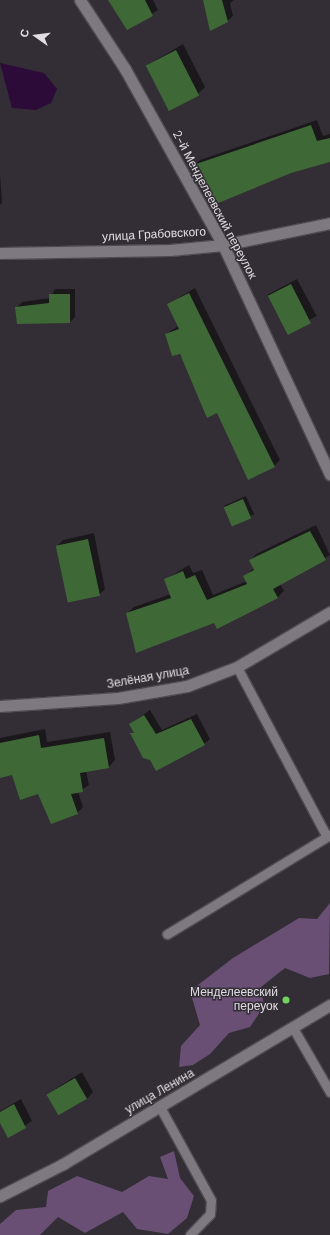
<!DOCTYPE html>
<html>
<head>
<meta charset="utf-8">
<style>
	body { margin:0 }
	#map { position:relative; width:330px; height:1235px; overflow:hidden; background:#332e35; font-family:"DM Sans",sans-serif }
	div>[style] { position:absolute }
	.green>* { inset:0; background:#684f73 }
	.water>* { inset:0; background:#2d0b39 }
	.shadow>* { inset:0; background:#0007; transform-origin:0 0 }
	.building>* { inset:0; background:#3f6837; transform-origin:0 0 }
	.roads { filter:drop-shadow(1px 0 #4e4a50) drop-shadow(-1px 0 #4e4a50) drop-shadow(0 1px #4e4a50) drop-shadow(0 -1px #4e4a50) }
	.service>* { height:9px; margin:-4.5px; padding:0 4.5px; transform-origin:4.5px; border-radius:4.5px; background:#7e7981 }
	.minor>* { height:11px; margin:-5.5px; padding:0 5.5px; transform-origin:5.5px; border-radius:5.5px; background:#7e7981 }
	.secondary>* { height:11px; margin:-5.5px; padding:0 5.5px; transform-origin:5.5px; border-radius:5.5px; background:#7e7981 }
	.dots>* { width:11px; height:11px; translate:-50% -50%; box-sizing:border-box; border:2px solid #332e35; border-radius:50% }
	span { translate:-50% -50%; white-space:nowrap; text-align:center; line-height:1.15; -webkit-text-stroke:3px #332e35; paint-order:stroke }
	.street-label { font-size:12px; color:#e1dde2 }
	.poi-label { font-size:12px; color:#e1dde2 }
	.right { translate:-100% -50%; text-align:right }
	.north { position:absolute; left:16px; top:16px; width:40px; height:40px; -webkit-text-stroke:3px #332e35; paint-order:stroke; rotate:284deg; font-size:11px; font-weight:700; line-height:16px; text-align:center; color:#e1dde2 }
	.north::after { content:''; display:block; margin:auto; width:14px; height:18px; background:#e1dde2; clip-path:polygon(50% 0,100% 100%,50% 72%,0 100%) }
</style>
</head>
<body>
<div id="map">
	<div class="green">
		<i style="clip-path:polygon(330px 903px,329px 974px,310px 978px,285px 968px,261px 987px,264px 1006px,250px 1027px,229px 1033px,210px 1054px,193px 1065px,179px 1067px,181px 1046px,200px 1025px,190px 991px,233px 958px,299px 918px,317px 919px)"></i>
		<i style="clip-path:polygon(174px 1151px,180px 1178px,194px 1196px,187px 1218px,168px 1234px,137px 1229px,123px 1212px,85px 1233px,58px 1217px,40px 1235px,0 1235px,0 1224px,16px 1210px,46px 1207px,48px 1191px,77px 1176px,122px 1192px,149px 1176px,168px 1179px,160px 1157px)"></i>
	</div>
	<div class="water">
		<i style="clip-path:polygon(0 63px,44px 73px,57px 89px,51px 103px,36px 110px,12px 108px)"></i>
	</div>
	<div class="shadow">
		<i style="clip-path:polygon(109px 0,153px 0,158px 10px,127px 29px)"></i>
		<i style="clip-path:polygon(204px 0,234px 0,230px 3px,233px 16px,227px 21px)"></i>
		<i style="clip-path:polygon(183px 44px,205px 87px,198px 94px,147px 65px)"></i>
		<i style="clip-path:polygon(317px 120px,323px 136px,330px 134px,330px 156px,194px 165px,200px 160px)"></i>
		<i style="clip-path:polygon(0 173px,2px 203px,0 205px)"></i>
		<i style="left:297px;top:279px;width:42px;height:33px;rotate:62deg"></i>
		<i style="clip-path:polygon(195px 288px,280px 460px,274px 466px,217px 412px,166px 334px,178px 326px,168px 304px)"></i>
		<i style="clip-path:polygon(55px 289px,75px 289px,75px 317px,70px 322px,16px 308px,22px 302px,50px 298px)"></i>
		<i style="left:246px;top:496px;width:20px;height:24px;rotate:66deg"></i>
		<i style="clip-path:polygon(316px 525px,330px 555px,280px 584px,284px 591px,278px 597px,217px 628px,215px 621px,127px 613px,134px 607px,171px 594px,166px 579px,189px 565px,193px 573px,202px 570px,213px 595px,247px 581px,245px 576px,254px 568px,250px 561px,256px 554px)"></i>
		<i style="clip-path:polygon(94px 533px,105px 589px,99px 595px,57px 546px,63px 540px)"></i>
		<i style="clip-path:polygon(150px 710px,162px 730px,197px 714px,210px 739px,204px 744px,151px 759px,144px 758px,130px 724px)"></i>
		<i style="clip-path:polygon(45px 729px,47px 742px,110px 732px,115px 760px,109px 767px,86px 771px,89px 785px,78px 792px,83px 807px,77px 813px,13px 774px,0 777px,0 738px)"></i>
		<i style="clip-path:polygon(82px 1072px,93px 1092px,87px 1099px,47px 1094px)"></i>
		<i style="clip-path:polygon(21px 1099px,32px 1121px,8px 1137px,0 1121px,0 1111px)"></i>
	</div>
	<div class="building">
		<i style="clip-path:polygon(108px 0,145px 0,153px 16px,127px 30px)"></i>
		<i style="clip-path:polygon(203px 0,222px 0,228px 22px,210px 31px)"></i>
		<i style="left:176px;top:50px;width:51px;height:34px;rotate:63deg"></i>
		<i style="clip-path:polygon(311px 125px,317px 141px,330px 138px,330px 162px,291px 173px,211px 206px,193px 165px)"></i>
		<i style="left:291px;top:284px;width:44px;height:26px;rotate:63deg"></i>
		<i style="clip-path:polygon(189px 293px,275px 467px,248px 480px,217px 413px,207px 418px,180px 354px,172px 356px,165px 334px,179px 329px,167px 304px)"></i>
		<i style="clip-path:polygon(49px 294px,70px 294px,70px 323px,17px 324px,15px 307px,49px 303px)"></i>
		<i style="left:243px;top:499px;width:21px;height:21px;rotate:67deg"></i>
		<i style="clip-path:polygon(310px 531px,326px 560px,273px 589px,278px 598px,217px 629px,214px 623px,136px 653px,126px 613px,171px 598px,164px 579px,183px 571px,186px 579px,195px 575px,207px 600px,247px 584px,243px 576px,254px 570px,249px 560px)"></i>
		<i style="left:88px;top:539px;width:58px;height:33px;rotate:78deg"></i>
		<i style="clip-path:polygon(144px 715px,156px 734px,191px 719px,205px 745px,156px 771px,150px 760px,143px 758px,130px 733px,134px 733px,129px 724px)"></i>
		<i style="clip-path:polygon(39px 735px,41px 748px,104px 738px,109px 768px,80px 773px,83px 792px,71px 794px,78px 814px,51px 824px,38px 794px,20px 800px,12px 775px,0 778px,0 743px)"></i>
		<i style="left:75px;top:1078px;width:24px;height:33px;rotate:60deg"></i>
		<i style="clip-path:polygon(14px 1104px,26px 1128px,8px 1138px,0 1123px,0 1112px)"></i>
	</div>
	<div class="roads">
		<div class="service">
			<i style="left:237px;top:667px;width:192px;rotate:62.1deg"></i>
			<i style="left:167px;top:934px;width:191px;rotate:-31.3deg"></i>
			<i style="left:293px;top:1028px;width:74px;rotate:60deg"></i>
			<i style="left:160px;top:1107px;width:106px;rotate:61.3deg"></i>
			<i style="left:211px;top:1200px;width:14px;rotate:94deg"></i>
			<i style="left:210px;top:1214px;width:29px;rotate:134deg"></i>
		</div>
		<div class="minor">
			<i style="left:80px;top:0;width:82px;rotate:56.9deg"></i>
			<i style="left:125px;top:69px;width:201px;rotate:60.9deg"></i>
			<i style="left:223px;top:245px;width:253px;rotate:65deg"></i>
			<i style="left:0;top:253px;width:170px;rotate:-1deg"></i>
			<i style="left:170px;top:250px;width:53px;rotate:-5.4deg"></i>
			<i style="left:223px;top:245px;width:109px;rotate:-11.6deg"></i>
			<i style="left:0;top:706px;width:118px;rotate:-3.9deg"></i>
			<i style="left:118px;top:698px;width:70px;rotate:-9.9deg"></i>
			<i style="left:187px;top:686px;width:53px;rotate:-20.8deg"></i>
			<i style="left:237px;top:667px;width:108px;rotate:-30.6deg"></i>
		</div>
		<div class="secondary">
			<i style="left:0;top:1196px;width:71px;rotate:-26.9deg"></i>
			<i style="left:63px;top:1164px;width:311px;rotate:-30.8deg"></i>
		</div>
	</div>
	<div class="dots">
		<i style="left:286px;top:1000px;background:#71d25e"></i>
	</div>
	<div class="street-label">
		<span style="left:214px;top:205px;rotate:62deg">2-й Менделеевский переулок</span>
		<span style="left:154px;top:235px;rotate:-3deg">улица Грабовского</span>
		<span style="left:148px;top:678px;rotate:-10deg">Зелёная улица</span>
		<span style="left:160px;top:1092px;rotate:-30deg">улица Ленина</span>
	</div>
	<div class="poi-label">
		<span class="right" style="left:278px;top:1000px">Менделеевский<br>переуок</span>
	</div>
	<div class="north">С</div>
</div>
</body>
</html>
